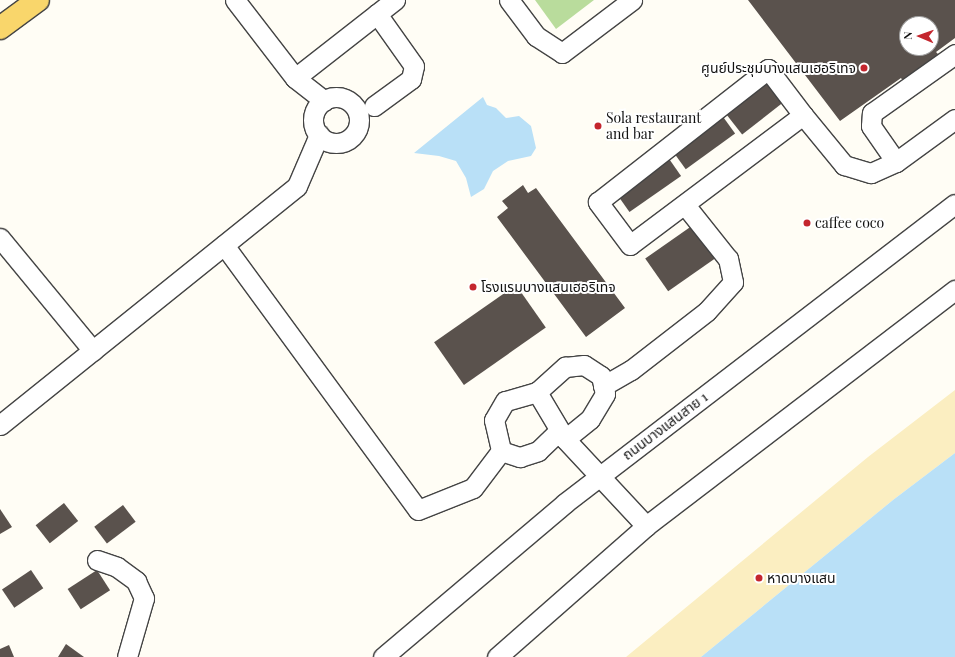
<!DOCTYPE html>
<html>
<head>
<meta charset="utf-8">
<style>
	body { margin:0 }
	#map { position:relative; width:955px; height:657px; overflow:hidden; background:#fffdf5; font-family:"Playfair Display","Noto Sans Thai",serif }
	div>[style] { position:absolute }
	.forest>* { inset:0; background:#b9dc9c }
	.sand>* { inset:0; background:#fbeec1 }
	.water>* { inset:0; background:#b9e0f7 }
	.building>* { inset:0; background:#5a524d; transform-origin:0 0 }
	.roads { filter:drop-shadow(1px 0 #444) drop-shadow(-1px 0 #444) drop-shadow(0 1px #444) drop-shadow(0 -1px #444) }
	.minor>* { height:19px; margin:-9.5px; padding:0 9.5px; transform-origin:9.5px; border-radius:9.5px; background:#fff }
	.minor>.ring { margin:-9.5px; padding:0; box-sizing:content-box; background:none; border:19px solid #fff; border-radius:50% }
	.major>* { height:22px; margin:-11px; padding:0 11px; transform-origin:11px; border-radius:11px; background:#f9d66b }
	.dots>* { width:11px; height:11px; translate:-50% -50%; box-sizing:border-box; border:2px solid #fff; border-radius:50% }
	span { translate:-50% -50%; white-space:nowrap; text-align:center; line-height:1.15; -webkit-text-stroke:4px #fff; paint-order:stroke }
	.poi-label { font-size:14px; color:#111 }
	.right { translate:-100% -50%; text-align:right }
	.left { translate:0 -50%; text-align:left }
	.street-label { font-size:14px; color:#111 }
	.north { position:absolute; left:899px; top:16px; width:40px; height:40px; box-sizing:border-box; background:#fff; border:1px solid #a0a0a0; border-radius:50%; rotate:272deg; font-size:11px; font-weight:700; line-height:16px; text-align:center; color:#111 }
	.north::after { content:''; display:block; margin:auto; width:14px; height:18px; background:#c4262e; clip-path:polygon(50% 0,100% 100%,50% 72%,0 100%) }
</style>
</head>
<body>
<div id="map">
	<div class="forest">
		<i style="clip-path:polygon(535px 0,594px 0,556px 29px)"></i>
	</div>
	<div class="sand">
		<i style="clip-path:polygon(955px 390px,955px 453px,893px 500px,701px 657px,626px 657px,868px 457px)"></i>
	</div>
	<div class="water">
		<i style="clip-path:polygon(483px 97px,487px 105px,496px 108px,506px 118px,519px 116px,531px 126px,536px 148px,531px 156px,508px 161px,493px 171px,484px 189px,471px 197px,466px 178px,456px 161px,439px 156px,414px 153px)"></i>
		<i style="clip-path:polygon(955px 453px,955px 657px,701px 657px,893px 500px)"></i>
	</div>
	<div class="building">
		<i style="clip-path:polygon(evenodd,748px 0,955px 0,955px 38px,936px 52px,942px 58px,905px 84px,901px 78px,840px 121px,748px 0,907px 24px,931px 24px,931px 48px,907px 48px,907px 24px)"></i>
		<i style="left:770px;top:76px;width:29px;height:58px;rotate:52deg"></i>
		<i style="left:721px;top:114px;width:24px;height:61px;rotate:54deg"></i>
		<i style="left:665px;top:153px;width:28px;height:63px;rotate:55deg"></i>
		<i style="clip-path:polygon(523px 185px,528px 193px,536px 188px,625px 308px,586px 337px,497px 217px,508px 208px,502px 201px)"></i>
		<i style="left:696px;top:223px;width:40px;height:62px;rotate:55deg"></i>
		<i style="left:516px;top:285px;width:52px;height:100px;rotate:55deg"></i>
		<i style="left:64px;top:503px;width:23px;height:36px;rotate:52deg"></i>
		<i style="left:123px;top:505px;width:21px;height:36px;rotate:53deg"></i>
		<i style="clip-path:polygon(0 509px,12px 527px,0 534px)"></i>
		<i style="left:31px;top:570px;width:22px;height:35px;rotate:56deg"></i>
		<i style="left:97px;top:570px;width:24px;height:35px;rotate:57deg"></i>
		<i style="clip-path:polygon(66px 644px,84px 657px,58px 657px)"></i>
		<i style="clip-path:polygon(9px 645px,14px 657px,0 657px,0 649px)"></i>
	</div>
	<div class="roads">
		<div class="minor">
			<i style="left:235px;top:0;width:98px;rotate:52.4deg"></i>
			<i style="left:295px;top:78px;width:37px;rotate:38deg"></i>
			<i style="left:509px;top:0;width:45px;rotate:53.1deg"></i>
			<i style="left:536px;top:36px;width:31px;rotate:33deg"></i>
			<i style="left:562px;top:53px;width:88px;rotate:-37.1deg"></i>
			<i style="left:768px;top:69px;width:58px;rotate:52.7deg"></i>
			<i style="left:803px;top:115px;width:216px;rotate:143.1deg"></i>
			<i style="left:630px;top:245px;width:54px;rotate:-126.7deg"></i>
			<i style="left:598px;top:202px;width:216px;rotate:-38deg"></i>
			<i style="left:295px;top:78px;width:127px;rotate:-38deg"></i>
			<i class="ring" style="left:313px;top:97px;width:27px;height:27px"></i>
			<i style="left:374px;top:106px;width:46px;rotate:-36.1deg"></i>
			<i style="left:411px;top:79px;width:13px;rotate:-77deg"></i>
			<i style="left:414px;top:66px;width:64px;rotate:-125.4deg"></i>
			<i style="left:803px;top:115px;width:65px;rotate:50.6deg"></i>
			<i style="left:844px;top:165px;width:28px;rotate:17deg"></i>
			<i style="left:871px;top:173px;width:27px;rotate:-24deg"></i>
			<i style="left:896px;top:162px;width:73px;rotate:-36.1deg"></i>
			<i style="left:896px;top:162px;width:44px;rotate:-124.8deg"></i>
			<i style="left:871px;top:126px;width:13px;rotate:-86deg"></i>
			<i style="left:872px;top:113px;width:102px;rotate:-35.4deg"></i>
			<i style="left:0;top:238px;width:146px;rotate:50.5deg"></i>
			<i style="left:224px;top:245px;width:328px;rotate:53.8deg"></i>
			<i style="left:418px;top:510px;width:59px;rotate:-21.8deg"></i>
			<i style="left:473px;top:488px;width:46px;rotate:-52.9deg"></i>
			<i style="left:603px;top:386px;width:32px;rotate:-30deg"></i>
			<i style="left:631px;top:370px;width:96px;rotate:-37.8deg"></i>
			<i style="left:707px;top:311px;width:39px;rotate:-48deg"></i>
			<i style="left:733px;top:282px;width:24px;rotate:-102deg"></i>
			<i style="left:728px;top:259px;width:69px;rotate:-128.5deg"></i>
			<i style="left:537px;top:392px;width:33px;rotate:164deg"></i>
			<i style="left:505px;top:401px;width:22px;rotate:120deg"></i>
			<i style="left:494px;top:420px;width:32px;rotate:77deg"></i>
			<i style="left:501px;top:451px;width:20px;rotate:18deg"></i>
			<i style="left:520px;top:457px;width:19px;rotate:-18deg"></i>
			<i style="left:538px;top:451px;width:28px;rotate:-44deg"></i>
			<i style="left:0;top:425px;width:381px;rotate:-38.8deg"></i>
			<i style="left:297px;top:186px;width:56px;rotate:-66.7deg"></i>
			<i style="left:565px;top:439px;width:55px;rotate:-120.8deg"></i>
			<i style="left:537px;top:392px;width:38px;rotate:-42deg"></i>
			<i style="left:565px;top:367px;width:19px;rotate:-6deg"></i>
			<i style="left:584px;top:365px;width:20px;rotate:33deg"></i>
			<i style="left:601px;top:376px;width:18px;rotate:77deg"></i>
			<i style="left:605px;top:394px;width:29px;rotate:121deg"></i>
			<i style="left:590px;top:419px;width:32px;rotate:141deg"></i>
			<i style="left:565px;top:439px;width:119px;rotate:47deg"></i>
			<i style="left:97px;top:560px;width:21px;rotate:19deg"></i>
			<i style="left:117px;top:567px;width:24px;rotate:36deg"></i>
			<i style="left:136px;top:581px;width:19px;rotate:65deg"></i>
			<i style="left:144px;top:598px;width:61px;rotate:106.1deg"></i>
			<i style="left:383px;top:657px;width:238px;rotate:-40.2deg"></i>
			<i style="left:565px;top:503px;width:491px;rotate:-37.5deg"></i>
			<i style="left:497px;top:657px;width:198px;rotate:-41.3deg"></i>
			<i style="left:646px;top:526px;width:389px;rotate:-37.4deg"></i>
		</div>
		<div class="major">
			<i style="left:0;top:28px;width:47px;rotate:-36.4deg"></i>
		</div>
	</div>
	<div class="dots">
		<i style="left:864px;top:68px;background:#c4262e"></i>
		<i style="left:598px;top:126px;background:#c4262e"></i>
		<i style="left:807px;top:223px;background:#c4262e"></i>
		<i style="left:473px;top:287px;background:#c4262e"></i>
		<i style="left:759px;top:578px;background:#c4262e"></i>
	</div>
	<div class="poi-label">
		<span class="right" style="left:856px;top:68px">ศูนย์ประชุมบางแสนเฮอริเทจ</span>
		<span class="left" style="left:606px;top:126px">Sola restaurant<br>and bar</span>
		<span class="left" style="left:815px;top:223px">caffee coco</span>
		<span class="left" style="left:481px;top:287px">โรงแรมบางแสนเฮอริเทจ</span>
		<span class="left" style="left:767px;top:578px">หาดบางแสน</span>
	</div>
	<div class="street-label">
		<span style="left:665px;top:426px;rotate:-37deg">ถนนบางแสนสาย 1</span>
	</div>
	<div class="north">N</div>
</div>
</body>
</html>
